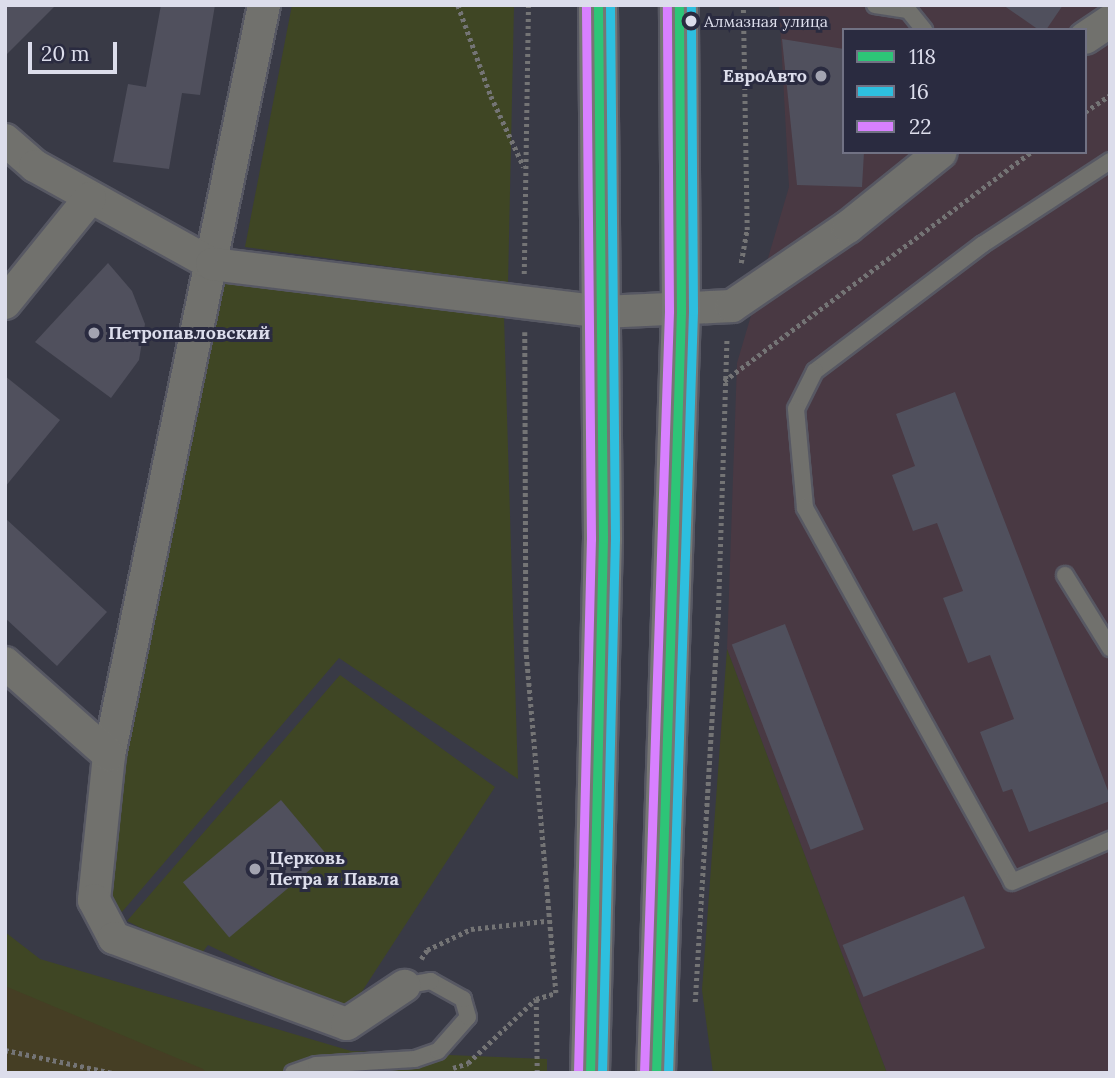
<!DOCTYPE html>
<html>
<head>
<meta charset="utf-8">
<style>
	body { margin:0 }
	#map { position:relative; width:1115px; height:1078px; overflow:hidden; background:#393a46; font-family:Lora,serif }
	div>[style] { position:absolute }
	.industrial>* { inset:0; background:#493943 }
	.green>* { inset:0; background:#3f4624 }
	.sand>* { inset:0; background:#453e24 }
	.building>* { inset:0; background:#50505d; transform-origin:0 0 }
	.path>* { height:4.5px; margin-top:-2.25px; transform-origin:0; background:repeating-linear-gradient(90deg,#747475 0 3.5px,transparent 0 7px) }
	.roads { filter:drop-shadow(2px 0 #575863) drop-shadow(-2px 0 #575863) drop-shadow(0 2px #575863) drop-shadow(0 -2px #575863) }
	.service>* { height:16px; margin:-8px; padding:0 8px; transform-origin:8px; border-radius:8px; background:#71716d }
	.minor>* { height:32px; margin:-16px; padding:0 16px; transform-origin:16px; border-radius:16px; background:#71716d }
	.trunk>* { height:38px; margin:-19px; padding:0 19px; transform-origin:19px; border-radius:19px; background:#767674 }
	.bus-1>* { height:9px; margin:-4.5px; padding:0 4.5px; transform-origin:4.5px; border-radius:4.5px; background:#2dc577 }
	.bus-2>* { height:9px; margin:-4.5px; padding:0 4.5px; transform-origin:4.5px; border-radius:4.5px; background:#2dbfdf }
	.bus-3>* { height:9px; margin:-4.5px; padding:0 4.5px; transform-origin:4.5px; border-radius:4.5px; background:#d880ff }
	.dots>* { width:19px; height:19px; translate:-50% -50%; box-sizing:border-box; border:4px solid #2a2b40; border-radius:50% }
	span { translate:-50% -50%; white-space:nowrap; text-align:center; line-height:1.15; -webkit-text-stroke:6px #2a2b40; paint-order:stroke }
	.bus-label { font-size:16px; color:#dcddeb }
	.left { translate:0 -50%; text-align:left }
	.poi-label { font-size:18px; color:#dcddeb; font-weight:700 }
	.right { translate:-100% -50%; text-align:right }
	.frame { position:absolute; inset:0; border:7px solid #dcddeb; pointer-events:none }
	.legend { position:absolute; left:842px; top:28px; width:245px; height:126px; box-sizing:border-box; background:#2a2b40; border:2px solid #717284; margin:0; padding:9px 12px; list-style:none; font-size:21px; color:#dcddeb }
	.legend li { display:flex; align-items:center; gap:14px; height:35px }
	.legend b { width:35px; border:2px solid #717284 }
	.scale { position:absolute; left:28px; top:42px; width:89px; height:32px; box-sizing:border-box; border:4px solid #dcddeb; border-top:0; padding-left:9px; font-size:21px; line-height:24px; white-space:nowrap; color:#dcddeb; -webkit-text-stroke:5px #2a2b40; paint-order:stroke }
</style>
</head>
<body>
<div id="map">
	<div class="industrial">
		<i style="clip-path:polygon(evenodd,779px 5px,1110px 5px,1110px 1073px,887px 1073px,727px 649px,737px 363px,789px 187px,779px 5px,844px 30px,1085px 30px,1085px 152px,844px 152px,844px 30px)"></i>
	</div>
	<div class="green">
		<i style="clip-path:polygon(292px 5px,514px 5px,508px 283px,245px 247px)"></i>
		<i style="clip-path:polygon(215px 280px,504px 317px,518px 779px,339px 658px,122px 912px,97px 883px)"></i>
		<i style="clip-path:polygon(727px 649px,887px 1073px,713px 1073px,702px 990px)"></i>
		<i style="clip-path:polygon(340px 675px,495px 787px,348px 1013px,208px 945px,199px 957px,127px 921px)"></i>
		<i style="clip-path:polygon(5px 932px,40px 959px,351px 1051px,547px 1059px,547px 1073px,5px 1073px)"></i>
	</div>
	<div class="sand">
		<i style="clip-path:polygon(5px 986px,203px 1069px,207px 1073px,5px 1073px)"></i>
	</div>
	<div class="building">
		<i style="clip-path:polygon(5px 5px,56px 5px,5px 56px)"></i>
		<i style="clip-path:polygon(161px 5px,215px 5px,200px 95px,182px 93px,169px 169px,113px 162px,128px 84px,146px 87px)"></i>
		<i style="clip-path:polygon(1003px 5px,1063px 5px,1046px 30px,1039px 30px)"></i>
		<i style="clip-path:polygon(782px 39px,844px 49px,844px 152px,864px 152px,862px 187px,797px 185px)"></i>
		<i style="clip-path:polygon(108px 263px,132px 291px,145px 324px,139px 360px,111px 398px,35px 342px)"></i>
		<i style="clip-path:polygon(5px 376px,60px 420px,5px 487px)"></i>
		<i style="clip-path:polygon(955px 392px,1110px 796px,1110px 801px,1029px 832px,1012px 789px,1003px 792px,980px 732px,1014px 719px,990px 655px,968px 663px,943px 598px,963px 591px,937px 523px,913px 531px,892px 475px,915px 466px,896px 414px)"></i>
		<i style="clip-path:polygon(5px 518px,107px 612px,57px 666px,5px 618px)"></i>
		<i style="left:785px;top:624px;width:220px;height:57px;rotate:69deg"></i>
		<i style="left:281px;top:800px;width:72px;height:128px;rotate:50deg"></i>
		<i style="left:964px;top:896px;width:56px;height:131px;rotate:68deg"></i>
	</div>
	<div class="path">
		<i style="left:458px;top:5px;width:97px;rotate:70.1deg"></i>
		<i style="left:491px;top:96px;width:78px;rotate:65.1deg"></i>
		<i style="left:1085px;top:112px;width:30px;rotate:-34deg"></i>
		<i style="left:741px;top:263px;width:34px;rotate:-80deg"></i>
		<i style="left:747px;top:230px;width:225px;rotate:-91deg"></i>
		<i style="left:524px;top:274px;width:269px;rotate:-89.1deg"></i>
		<i style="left:525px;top:332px;width:316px;rotate:89.8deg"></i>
		<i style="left:526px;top:648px;width:346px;rotate:85deg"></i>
		<i style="left:724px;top:381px;width:383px;rotate:-36.7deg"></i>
		<i style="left:421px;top:959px;width:11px;rotate:-56deg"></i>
		<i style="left:427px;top:950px;width:49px;rotate:-25.5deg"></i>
		<i style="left:471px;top:929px;width:75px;rotate:-6.1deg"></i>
		<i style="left:695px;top:1002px;width:386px;rotate:-86.6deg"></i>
		<i style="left:718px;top:617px;width:280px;rotate:-88.2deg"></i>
		<i style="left:5px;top:1050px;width:110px;rotate:12deg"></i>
		<i style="left:453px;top:1068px;width:16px;rotate:-18deg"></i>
		<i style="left:468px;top:1063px;width:93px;rotate:-43.3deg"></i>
		<i style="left:537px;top:1073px;width:74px;rotate:-90.8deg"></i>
		<i style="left:536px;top:999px;width:21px;rotate:-17deg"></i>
	</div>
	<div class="roads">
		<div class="service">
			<i style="left:875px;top:5px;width:33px;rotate:9deg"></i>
			<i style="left:908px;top:10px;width:26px;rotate:51deg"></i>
			<i style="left:1110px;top:161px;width:152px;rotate:146.8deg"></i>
			<i style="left:983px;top:244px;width:211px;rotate:142.9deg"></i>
			<i style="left:815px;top:371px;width:42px;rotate:116.6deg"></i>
			<i style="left:796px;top:409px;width:99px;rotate:84.8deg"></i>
			<i style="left:805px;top:508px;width:427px;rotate:61deg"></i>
			<i style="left:1012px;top:882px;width:107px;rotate:-23.2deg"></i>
			<i style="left:1065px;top:575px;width:86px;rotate:58.3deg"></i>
			<i style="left:293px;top:1073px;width:24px;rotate:-19deg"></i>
			<i style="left:316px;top:1065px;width:99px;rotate:-3.5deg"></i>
			<i style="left:415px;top:1059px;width:24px;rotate:-19deg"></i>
			<i style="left:438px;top:1051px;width:45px;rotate:-48.6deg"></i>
			<i style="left:468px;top:1017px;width:19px;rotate:-106deg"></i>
			<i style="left:463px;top:999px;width:37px;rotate:-151deg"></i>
			<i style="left:431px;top:981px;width:27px;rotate:170deg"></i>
		</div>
		<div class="minor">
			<i style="left:264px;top:5px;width:766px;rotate:101.68deg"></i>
			<i style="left:109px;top:755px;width:146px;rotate:95.9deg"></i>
			<i style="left:94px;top:900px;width:43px;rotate:62.2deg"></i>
			<i style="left:114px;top:938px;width:248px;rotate:20.3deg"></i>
			<i style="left:347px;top:1024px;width:69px;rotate:-33.7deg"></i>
			<i style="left:1085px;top:38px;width:30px;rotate:-34deg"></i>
			<i style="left:5px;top:140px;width:40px;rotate:41deg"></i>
			<i style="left:35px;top:166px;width:202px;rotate:29deg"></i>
			<i style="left:212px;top:264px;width:393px;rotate:7deg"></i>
			<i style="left:602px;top:312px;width:130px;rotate:-2.6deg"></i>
			<i style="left:732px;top:306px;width:140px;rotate:-34.3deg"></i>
			<i style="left:848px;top:227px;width:119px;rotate:-38.9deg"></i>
			<i style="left:5px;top:303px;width:135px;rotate:-51deg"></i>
			<i style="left:5px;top:663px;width:139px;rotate:41.5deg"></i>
		</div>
		<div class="trunk">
			<i style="left:590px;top:1073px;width:534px;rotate:-88.61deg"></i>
			<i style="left:603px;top:539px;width:534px;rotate:-90.54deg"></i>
			<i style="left:656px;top:1073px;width:762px;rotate:-88.12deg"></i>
			<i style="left:681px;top:311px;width:306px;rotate:-90.4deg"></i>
		</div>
	</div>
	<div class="bus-1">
		<i style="left:590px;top:1073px;width:534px;rotate:-88.61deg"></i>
		<i style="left:603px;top:539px;width:534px;rotate:-90.54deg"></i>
		<i style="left:656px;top:1073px;width:762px;rotate:-88.12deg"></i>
		<i style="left:681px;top:311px;width:306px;rotate:-90.4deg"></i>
	</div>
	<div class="bus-2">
		<i style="left:602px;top:1073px;width:534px;rotate:-88.61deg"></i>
		<i style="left:615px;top:539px;width:534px;rotate:-90.54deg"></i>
		<i style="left:668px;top:1073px;width:762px;rotate:-88.12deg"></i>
		<i style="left:693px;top:311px;width:306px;rotate:-90.4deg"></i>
	</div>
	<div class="bus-3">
		<i style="left:578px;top:1073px;width:534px;rotate:-88.61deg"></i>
		<i style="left:591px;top:539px;width:534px;rotate:-90.54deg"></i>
		<i style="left:644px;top:1073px;width:762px;rotate:-88.12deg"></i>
		<i style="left:669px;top:311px;width:306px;rotate:-90.4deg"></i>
	</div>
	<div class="dots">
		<i style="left:691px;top:21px;background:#dcddeb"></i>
		<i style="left:821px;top:76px;background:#a3a4b1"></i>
		<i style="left:94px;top:333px;background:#a3a4b1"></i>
		<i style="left:255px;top:869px;background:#a3a4b1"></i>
	</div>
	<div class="bus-label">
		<span class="left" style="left:704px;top:21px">Алмазная улица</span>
	</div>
	<div class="poi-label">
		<span class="right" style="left:807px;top:76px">ЕвроАвто</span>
		<span class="left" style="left:108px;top:333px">Петропавловский</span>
		<span class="left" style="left:269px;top:869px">Церковь<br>Петра и Павла</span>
	</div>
	<div class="frame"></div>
	<ul class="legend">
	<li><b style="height:9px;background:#2dc577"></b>118</li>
	<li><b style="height:9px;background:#2dbfdf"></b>16</li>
	<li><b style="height:9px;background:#d880ff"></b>22</li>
	</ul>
	<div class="scale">20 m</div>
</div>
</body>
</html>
